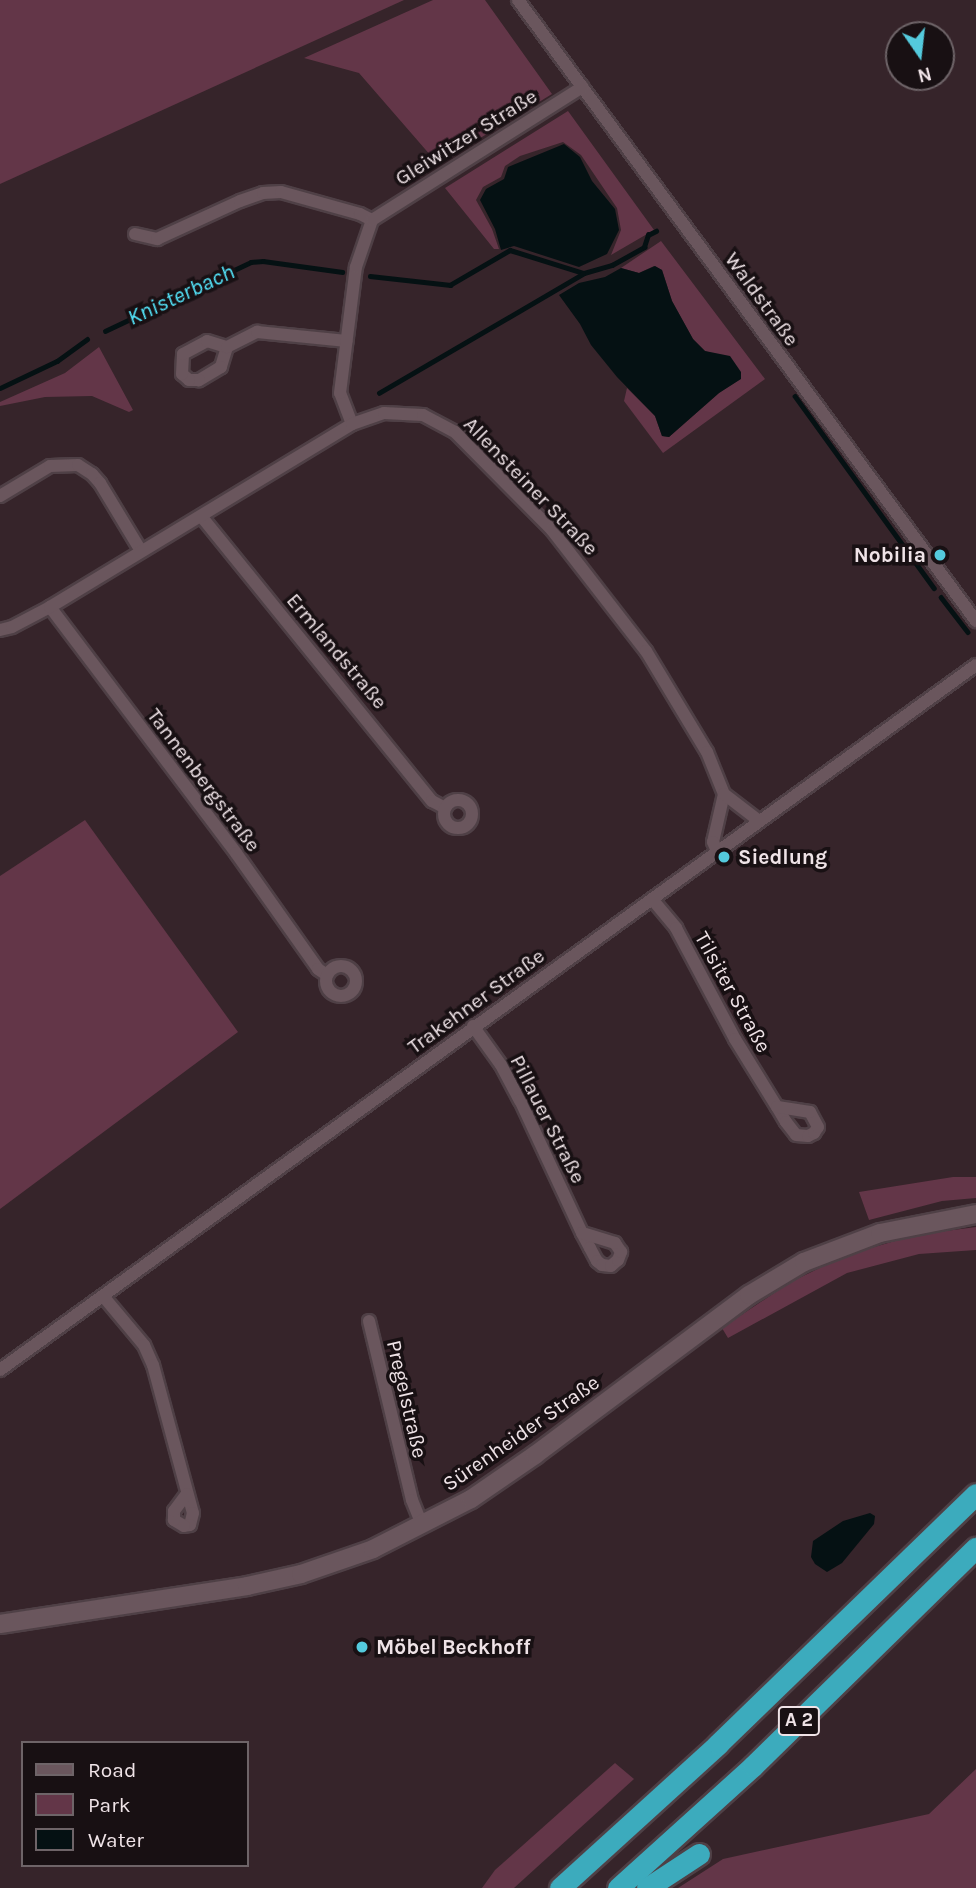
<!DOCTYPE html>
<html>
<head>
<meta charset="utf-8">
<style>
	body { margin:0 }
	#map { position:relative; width:976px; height:1888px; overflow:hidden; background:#36242a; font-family:Karla,sans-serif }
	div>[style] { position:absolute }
	.green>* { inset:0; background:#633648 }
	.water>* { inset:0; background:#051113 }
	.stream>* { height:4.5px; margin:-2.25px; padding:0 2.25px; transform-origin:2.25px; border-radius:2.25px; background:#051113 }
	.roads { filter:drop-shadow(2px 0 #4f4046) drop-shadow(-2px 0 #4f4046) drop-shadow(0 2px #4f4046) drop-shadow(0 -2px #4f4046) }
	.minor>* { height:12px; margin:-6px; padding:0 6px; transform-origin:6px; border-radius:6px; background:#6a565d }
	.minor>.ring { margin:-6px; padding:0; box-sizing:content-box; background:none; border:12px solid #6a565d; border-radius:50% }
	.secondary>* { height:18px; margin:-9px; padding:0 9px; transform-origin:9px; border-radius:9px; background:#6a565d }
	.motorway>* { height:21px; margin:-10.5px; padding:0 10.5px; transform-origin:10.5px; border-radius:10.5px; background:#3cabbd }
	.dots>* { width:19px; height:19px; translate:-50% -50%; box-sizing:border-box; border:4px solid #181013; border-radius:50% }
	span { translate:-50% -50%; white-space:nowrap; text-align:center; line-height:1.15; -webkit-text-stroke:7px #181013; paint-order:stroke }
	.shield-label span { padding:2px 5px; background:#181013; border:2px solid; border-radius:5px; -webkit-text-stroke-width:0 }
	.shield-label { font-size:19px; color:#efe3e7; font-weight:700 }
	.street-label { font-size:21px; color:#efe3e7 }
	.poi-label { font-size:21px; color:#efe3e7; font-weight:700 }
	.right { translate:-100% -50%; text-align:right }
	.left { translate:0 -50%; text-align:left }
	.water-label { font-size:23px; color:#54e5fb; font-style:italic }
	.legend { position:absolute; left:21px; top:1741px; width:228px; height:126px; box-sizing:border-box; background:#181013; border:2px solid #6e6468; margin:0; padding:9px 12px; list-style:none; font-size:21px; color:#efe3e7 }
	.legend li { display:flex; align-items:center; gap:14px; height:35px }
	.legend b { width:35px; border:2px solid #6e6468 }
	.north { position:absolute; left:885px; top:21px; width:70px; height:70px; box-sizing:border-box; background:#181013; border:2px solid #6e6468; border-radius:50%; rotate:166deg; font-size:19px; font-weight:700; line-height:28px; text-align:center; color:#efe3e7 }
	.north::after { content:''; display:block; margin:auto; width:24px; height:32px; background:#54cadd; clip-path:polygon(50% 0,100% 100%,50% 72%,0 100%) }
</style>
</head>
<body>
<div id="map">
	<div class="green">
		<i style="clip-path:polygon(0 0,404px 0,0 184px)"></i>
		<i style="clip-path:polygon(433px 0,485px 0,552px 94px,438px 164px,359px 73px,304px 58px)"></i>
		<i style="clip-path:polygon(568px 111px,654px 230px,611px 255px,621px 230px,617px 208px,581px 155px,563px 142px,520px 156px,505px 166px,501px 177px,483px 187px,476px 200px,492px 229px,499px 249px,494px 249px,445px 188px)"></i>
		<i style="clip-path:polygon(661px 241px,765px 379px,663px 453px,624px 401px,627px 388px,655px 416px,662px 436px,669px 437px,719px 393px,740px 379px,719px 356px,705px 351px,693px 339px,672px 301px,662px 270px,654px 266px,639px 273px,621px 268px)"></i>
		<i style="clip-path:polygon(99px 347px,133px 410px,129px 412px,92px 396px,45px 397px,0 406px,0 402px,65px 373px)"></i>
		<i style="clip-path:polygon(85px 820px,238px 1032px,0 1209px,0 876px)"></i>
		<i style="clip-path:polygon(953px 1177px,976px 1177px,976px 1198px,942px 1201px,869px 1220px,859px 1192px)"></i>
		<i style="clip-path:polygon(976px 1227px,976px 1250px,919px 1254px,847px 1273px,728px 1338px,722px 1328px,789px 1283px,844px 1256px,915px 1235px)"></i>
		<i style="clip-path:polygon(615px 1763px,634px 1779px,514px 1888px,482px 1888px,495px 1870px)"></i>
		<i style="clip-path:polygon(976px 1769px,976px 1888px,678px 1888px,723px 1859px,929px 1814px)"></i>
	</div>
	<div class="water">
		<i style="clip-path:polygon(564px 144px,580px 157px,592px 181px,615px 209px,619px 230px,607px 254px,579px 267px,514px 246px,501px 250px,495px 229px,480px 200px,486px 189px,504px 179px,508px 167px)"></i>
		<i style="clip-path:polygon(655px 266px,662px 270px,672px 301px,693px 339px,705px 351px,730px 356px,741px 372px,741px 379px,719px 393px,669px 437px,662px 436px,655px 416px,617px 377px,591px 345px,580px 324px,559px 295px,579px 283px,605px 277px,621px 268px,639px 273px)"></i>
		<i style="clip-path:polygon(870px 1513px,875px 1516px,874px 1524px,842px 1563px,827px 1572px,815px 1564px,811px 1557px,813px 1541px,843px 1521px)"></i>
	</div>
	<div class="stream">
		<i style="left:370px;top:276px;width:81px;rotate:6.4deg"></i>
		<i style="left:450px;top:285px;width:69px;rotate:-30.3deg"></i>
		<i style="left:510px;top:250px;width:77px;rotate:17.3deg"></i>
		<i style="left:584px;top:273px;width:29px;rotate:-16deg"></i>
		<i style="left:612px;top:265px;width:37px;rotate:-29deg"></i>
		<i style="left:644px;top:247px;width:13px;rotate:-72deg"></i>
		<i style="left:648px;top:235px;width:9px;rotate:-27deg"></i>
		<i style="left:105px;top:331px;width:161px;rotate:-25.3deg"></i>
		<i style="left:251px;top:262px;width:12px;rotate:-5deg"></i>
		<i style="left:263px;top:261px;width:80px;rotate:7.9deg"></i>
		<i style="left:0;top:388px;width:63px;rotate:-25.3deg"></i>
		<i style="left:57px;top:361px;width:37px;rotate:-36deg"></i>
		<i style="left:379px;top:393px;width:236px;rotate:-30.3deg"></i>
		<i style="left:795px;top:396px;width:237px;rotate:54.1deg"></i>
		<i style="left:941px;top:597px;width:44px;rotate:52.4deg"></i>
	</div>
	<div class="roads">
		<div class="minor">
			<i style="left:518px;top:0;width:772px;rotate:53.59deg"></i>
			<i style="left:135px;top:234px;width:23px;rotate:13deg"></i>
			<i style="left:157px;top:239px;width:91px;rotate:-24.6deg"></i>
			<i style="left:240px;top:201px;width:24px;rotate:-19deg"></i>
			<i style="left:263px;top:193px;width:18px;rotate:-3deg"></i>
			<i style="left:281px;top:192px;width:82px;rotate:15.6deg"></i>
			<i style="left:360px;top:214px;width:13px;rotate:27deg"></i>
			<i style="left:227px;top:347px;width:21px;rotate:107deg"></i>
			<i style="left:221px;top:367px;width:26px;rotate:149deg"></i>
			<i style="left:199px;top:380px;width:10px;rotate:180deg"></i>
			<i style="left:189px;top:380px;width:9px;rotate:-139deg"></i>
			<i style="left:182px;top:374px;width:20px;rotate:-87deg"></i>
			<i style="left:183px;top:354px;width:27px;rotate:-28deg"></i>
			<i style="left:207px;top:341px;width:21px;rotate:17deg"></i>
			<i style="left:227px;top:347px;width:34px;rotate:-27deg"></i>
			<i style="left:257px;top:332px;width:90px;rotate:5.7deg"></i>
			<i style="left:352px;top:424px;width:33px;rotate:-111deg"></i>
			<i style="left:340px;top:393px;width:127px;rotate:-82.8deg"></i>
			<i style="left:356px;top:267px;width:50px;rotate:-71.2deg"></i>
			<i style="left:372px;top:220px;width:249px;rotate:-32.3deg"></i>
			<i style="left:0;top:496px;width:58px;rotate:-31deg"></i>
			<i style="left:50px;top:466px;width:28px;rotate:-2deg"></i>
			<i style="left:78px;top:465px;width:17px;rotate:33deg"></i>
			<i style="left:92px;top:474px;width:12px;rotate:48deg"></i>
			<i style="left:100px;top:483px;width:79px;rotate:58.9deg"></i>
			<i style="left:201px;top:516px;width:367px;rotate:51deg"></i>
			<i style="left:432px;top:801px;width:15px;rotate:28deg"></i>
			<i style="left:50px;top:607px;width:308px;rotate:52.9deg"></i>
			<i style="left:236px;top:853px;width:142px;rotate:54.7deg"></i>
			<i style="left:318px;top:969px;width:11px;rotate:34deg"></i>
			<i style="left:0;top:630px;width:12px;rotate:-14deg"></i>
			<i style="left:12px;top:627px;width:43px;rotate:-27.8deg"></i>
			<i style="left:50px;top:607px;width:353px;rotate:-31.2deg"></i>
			<i style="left:352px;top:424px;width:34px;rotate:-19deg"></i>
			<i style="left:384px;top:413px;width:39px;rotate:3deg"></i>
			<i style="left:423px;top:415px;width:36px;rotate:28deg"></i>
			<i style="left:455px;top:432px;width:138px;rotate:45.3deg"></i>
			<i style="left:552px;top:530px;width:153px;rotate:52.2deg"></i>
			<i style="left:646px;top:651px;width:118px;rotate:58.9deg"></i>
			<i style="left:707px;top:752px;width:45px;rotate:68deg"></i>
			<i style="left:724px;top:794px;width:49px;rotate:102.9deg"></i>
			<i style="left:713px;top:842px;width:10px;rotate:66deg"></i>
			<i style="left:724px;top:794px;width:44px;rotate:37.6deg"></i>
			<i class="ring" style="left:444px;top:800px;width:16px;height:16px"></i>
			<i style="left:652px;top:899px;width:38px;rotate:50deg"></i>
			<i style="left:676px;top:928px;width:126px;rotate:62deg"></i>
			<i style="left:735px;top:1039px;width:80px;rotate:58.3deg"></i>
			<i style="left:777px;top:1107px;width:17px;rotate:59deg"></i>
			<i style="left:786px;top:1122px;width:16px;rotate:52deg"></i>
			<i style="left:796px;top:1135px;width:12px;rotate:5deg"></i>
			<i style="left:808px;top:1136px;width:7px;rotate:-27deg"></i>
			<i style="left:814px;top:1133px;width:7px;rotate:-56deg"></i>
			<i style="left:818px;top:1127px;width:17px;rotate:-118deg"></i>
			<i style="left:810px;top:1112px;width:33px;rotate:-171deg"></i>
			<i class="ring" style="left:326px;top:966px;width:18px;height:18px"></i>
			<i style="left:473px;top:1026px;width:48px;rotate:54.3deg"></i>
			<i style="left:501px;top:1065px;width:40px;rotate:62deg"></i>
			<i style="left:520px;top:1100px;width:147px;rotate:65deg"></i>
			<i style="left:582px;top:1233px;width:17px;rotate:62deg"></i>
			<i style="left:590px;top:1248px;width:15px;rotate:62deg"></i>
			<i style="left:597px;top:1261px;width:6px;rotate:39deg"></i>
			<i style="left:602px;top:1265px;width:9px;rotate:6deg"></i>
			<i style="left:611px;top:1266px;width:9px;rotate:-41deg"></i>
			<i style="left:618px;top:1260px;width:9px;rotate:-69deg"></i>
			<i style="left:621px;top:1252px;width:11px;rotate:-124deg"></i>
			<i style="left:615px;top:1243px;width:34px;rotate:-163deg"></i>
			<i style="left:103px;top:1296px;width:64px;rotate:50.1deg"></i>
			<i style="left:144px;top:1345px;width:22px;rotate:66deg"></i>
			<i style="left:153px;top:1365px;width:153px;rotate:74.9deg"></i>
			<i style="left:193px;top:1513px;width:12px;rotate:104deg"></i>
			<i style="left:190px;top:1525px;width:6px;rotate:171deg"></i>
			<i style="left:184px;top:1526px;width:12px;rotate:-149deg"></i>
			<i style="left:174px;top:1520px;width:9px;rotate:-90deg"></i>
			<i style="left:174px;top:1511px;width:21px;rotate:-53deg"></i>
			<i style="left:369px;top:1321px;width:184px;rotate:76.5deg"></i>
			<i style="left:412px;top:1500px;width:27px;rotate:68deg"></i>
			<i style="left:0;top:1370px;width:1204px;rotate:-35.84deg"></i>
		</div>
		<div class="secondary">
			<i style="left:0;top:1624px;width:250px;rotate:-8.7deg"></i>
			<i style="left:247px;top:1586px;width:55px;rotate:-12.5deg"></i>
			<i style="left:301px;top:1574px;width:76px;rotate:-19.1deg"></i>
			<i style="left:373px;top:1549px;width:110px;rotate:-27deg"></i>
			<i style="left:471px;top:1499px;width:78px;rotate:-34.5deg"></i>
			<i style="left:535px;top:1455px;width:267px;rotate:-36.8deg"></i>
			<i style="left:749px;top:1295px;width:64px;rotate:-31deg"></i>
			<i style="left:804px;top:1262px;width:81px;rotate:-20.9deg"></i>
			<i style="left:880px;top:1233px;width:98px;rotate:-11.2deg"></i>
		</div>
		<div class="motorway">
			<i style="left:560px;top:1888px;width:214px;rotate:-42.3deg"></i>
			<i style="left:718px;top:1744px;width:359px;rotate:-44.1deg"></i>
			<i style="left:618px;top:1888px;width:182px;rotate:-42.1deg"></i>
			<i style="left:753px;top:1766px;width:312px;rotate:-44.4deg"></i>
			<i style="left:647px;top:1888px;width:62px;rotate:-33.2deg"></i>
		</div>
	</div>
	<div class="dots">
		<i style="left:940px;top:555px;background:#54cadd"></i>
		<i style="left:724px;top:857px;background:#54cadd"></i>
		<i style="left:362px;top:1647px;background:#54cadd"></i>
	</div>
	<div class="shield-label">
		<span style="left:799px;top:1721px">A 2</span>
	</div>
	<div class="street-label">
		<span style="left:466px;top:137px;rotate:-32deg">Gleiwitzer Straße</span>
		<span style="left:762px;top:299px;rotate:54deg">Waldstraße</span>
		<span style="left:531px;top:486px;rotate:46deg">Allensteiner Straße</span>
		<span style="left:337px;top:651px;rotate:50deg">Ermlandstraße</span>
		<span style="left:204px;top:780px;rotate:53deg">Tannenbergstraße</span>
		<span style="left:733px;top:992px;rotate:61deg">Tilsiter Straße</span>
		<span style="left:476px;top:1001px;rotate:-36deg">Trakehner Straße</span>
		<span style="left:548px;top:1119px;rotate:63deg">Pillauer Straße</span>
		<span style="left:407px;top:1399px;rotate:77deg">Pregelstraße</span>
		<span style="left:521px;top:1433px;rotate:-35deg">Sürenheider Straße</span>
	</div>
	<div class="poi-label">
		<span class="right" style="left:926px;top:555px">Nobilia</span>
		<span class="left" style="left:738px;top:857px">Siedlung</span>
		<span class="left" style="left:376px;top:1647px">Möbel Beckhoff</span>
	</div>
	<div class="water-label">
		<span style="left:181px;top:295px;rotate:-25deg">Knisterbach</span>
	</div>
	<ul class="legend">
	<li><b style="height:9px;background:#6a565d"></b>Road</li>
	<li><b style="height:19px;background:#633648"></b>Park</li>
	<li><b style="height:19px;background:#051113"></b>Water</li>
	</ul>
	<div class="north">N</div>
</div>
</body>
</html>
